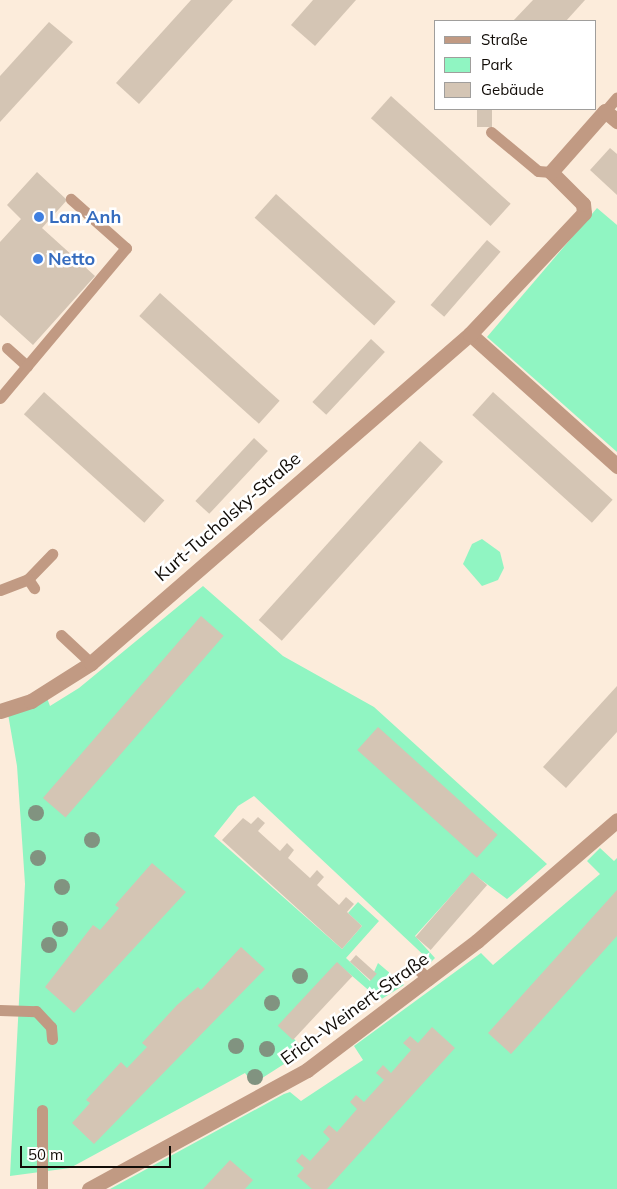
<!DOCTYPE html>
<html>
<head>
<meta charset="utf-8">
<style>
	body { margin:0 }
	#map { position:relative; width:617px; height:1189px; overflow:hidden; background:#fcecdb; font-family:Mulish,sans-serif }
	div>[style] { position:absolute }
	.green>* { inset:0; background:#90f5c2 }
	.building>* { inset:0; background:#d4c5b4; transform-origin:0 0 }
	.lane>* { height:11px; margin:-5.5px; padding:0 5.5px; transform-origin:5.5px; border-radius:5.5px; background:#c19a83 }
	.street>* { height:15px; margin:-7.5px; padding:0 7.5px; transform-origin:7.5px; border-radius:7.5px; background:#c19a83 }
	.trees>* { width:16px; height:16px; margin:-8px; border-radius:50%; background:#819380 }
	.dots>* { width:14px; height:14px; translate:-50% -50%; box-sizing:border-box; border:2px solid #fff; border-radius:50% }
	span { translate:-50% -50%; white-space:nowrap; text-align:center; line-height:1.15; -webkit-text-stroke:5px #fff; paint-order:stroke }
	.shop-label { font-size:18px; color:#366cbe; font-weight:700 }
	.left { translate:0 -50%; text-align:left }
	.street-label { font-size:18px; color:#110c07 }
	.legend { position:absolute; left:434px; top:20px; width:162px; height:90px; box-sizing:border-box; background:#fff; border:1px solid #a09e9c; margin:0; padding:6px 9px; list-style:none; font-size:15px; color:#110c07 }
	.legend li { display:flex; align-items:center; gap:10px; height:25px }
	.legend b { width:25px; border:1px solid #a09e9c }
	.scale { position:absolute; left:20px; top:1146px; width:151px; height:22px; box-sizing:border-box; border:2px solid #110c07; border-top:0; padding-left:6px; font-size:15px; line-height:18px; white-space:nowrap; color:#110c07; -webkit-text-stroke:4px #fff; paint-order:stroke }
</style>
</head>
<body>
<div id="map">
	<div class="green">
		<i style="clip-path:polygon(597px 208px,617px 225px,617px 452px,487px 337px)"></i>
		<i style="clip-path:polygon(482px 539px,500px 552px,504px 568px,498px 580px,482px 586px,463px 564px,472px 544px)"></i>
		<i style="clip-path:polygon(203px 586px,283px 656px,374px 707px,547px 864px,507px 899px,472px 873px,415px 936px,435px 958px,431px 962px,254px 796px,238px 806px,214px 836px,342px 949px,362px 926px,348px 913px,358px 902px,379px 921px,346px 958px,370px 981px,378px 963px,404px 985px,380px 1000px,337px 963px,280px 1026px,306px 1050px,253px 1084px,245px 1073px,70px 1168px,10px 1176px,25px 884px,17px 766px,8px 714px,47px 698px,50px 706px,79px 688px)"></i>
		<i style="clip-path:polygon(600px 848px,614px 861px,617px 858px,617px 1189px,110px 1189px,284px 1094px,290px 1092px,301px 1101px,363px 1060px,354px 1046px,481px 953px,493px 965px,600px 874px,587px 861px)"></i>
	</div>
	<div class="building">
		<i style="clip-path:polygon(191px 0,233px 0,139px 104px,116px 83px)"></i>
		<i style="clip-path:polygon(313px 0,356px 0,315px 46px,291px 25px)"></i>
		<i style="clip-path:polygon(533px 0,585px 0,566px 21px,513px 21px)"></i>
		<i style="clip-path:polygon(49px 22px,73px 42px,0 122px,0 76px)"></i>
		<i style="left:391px;top:96px;width:161px;height:30px;rotate:42deg"></i>
		<i style="left:477px;top:109px;width:15px;height:18px"></i>
		<i style="clip-path:polygon(610px 148px,617px 154px,617px 195px,590px 170px)"></i>
		<i style="clip-path:polygon(37px 172px,67px 200px,42px 228px,95px 276px,33px 345px,0 315px,0 242px,21px 219px,7px 205px)"></i>
		<i style="left:276px;top:194px;width:161px;height:32px;rotate:42deg"></i>
		<i style="left:487px;top:240px;width:18px;height:86px;rotate:41deg"></i>
		<i style="left:160px;top:293px;width:161px;height:31px;rotate:42deg"></i>
		<i style="left:371px;top:339px;width:19px;height:86px;rotate:43deg"></i>
		<i style="left:44px;top:392px;width:162px;height:30px;rotate:42deg"></i>
		<i style="left:493px;top:392px;width:161px;height:31px;rotate:42deg"></i>
		<i style="left:254px;top:438px;width:19px;height:86px;rotate:43deg"></i>
		<i style="left:420px;top:441px;width:31px;height:241px;rotate:42deg"></i>
		<i style="left:201px;top:616px;width:30px;height:241px;rotate:41deg"></i>
		<i style="clip-path:polygon(617px 686px,617px 732px,566px 788px,543px 767px)"></i>
		<i style="left:378px;top:727px;width:161px;height:31px;rotate:42deg"></i>
		<i style="clip-path:polygon(258px 817px,265px 823px,258px 831px,280px 851px,287px 843px,294px 850px,288px 858px,310px 878px,317px 870px,324px 877px,317px 885px,339px 905px,346px 897px,354px 904px,347px 912px,362px 926px,342px 949px,222px 840px,243px 818px,251px 824px)"></i>
		<i style="clip-path:polygon(152px 863px,186px 892px,74px 1013px,45px 987px,93px 925px,100px 930px,119px 908px,115px 905px)"></i>
		<i style="left:472px;top:872px;width:20px;height:86px;rotate:41deg"></i>
		<i style="clip-path:polygon(617px 890px,617px 936px,511px 1054px,488px 1033px)"></i>
		<i style="clip-path:polygon(241px 947px,265px 969px,94px 1144px,72px 1123px,90px 1103px,86px 1100px,121px 1062px,127px 1068px,147px 1047px,142px 1043px,177px 1005px,198px 987px,201px 990px)"></i>
		<i style="left:356px;top:955px;width:28px;height:9px;rotate:42deg"></i>
		<i style="left:337px;top:962px;width:21px;height:87px;rotate:43deg"></i>
		<i style="clip-path:polygon(432px 1027px,455px 1048px,327px 1189px,312px 1189px,297px 1176px,304px 1168px,296px 1161px,302px 1154px,310px 1161px,330px 1139px,323px 1132px,329px 1125px,337px 1132px,357px 1109px,350px 1102px,356px 1095px,364px 1102px,384px 1080px,376px 1073px,383px 1065px,391px 1073px,411px 1050px,403px 1043px,410px 1036px,418px 1043px)"></i>
		<i style="clip-path:polygon(230px 1160px,253px 1180px,245px 1189px,203px 1189px)"></i>
	</div>
	<div class="lane">
		<i style="left:605px;top:111px;width:18px;rotate:-49deg"></i>
		<i style="left:491px;top:132px;width:61px;rotate:39.7deg"></i>
		<i style="left:538px;top:171px;width:13px;rotate:4deg"></i>
		<i style="left:7px;top:348px;width:27px;rotate:42deg"></i>
		<i style="left:0;top:398px;width:196px;rotate:-50deg"></i>
		<i style="left:126px;top:248px;width:74px;rotate:-138.3deg"></i>
		<i style="left:28px;top:579px;width:35px;rotate:-46deg"></i>
		<i style="left:0;top:590px;width:30px;rotate:-21deg"></i>
		<i style="left:28px;top:579px;width:11px;rotate:56deg"></i>
		<i style="left:61px;top:635px;width:41px;rotate:43deg"></i>
		<i style="left:419px;top:970px;width:14px;rotate:45deg"></i>
		<i style="left:0;top:1010px;width:36px;rotate:2deg"></i>
		<i style="left:36px;top:1011px;width:22px;rotate:47deg"></i>
		<i style="left:51px;top:1027px;width:12px;rotate:85deg"></i>
		<i style="left:42px;top:1189px;width:79px;rotate:-90deg"></i>
	</div>
	<div class="street">
		<i style="left:470px;top:334px;width:198px;rotate:41.9deg"></i>
		<i style="left:0;top:711px;width:33px;rotate:-18deg"></i>
		<i style="left:31px;top:701px;width:71px;rotate:-32.3deg"></i>
		<i style="left:91px;top:663px;width:502px;rotate:-40.96deg"></i>
		<i style="left:470px;top:334px;width:166px;rotate:-46.7deg"></i>
		<i style="left:584px;top:213px;width:9px;rotate:-96deg"></i>
		<i style="left:583px;top:204px;width:45px;rotate:-135deg"></i>
		<i style="left:551px;top:172px;width:81px;rotate:-48.5deg"></i>
		<i style="left:605px;top:111px;width:16px;rotate:40deg"></i>
		<i style="left:89px;top:1189px;width:248px;rotate:-28.6deg"></i>
		<i style="left:307px;top:1070px;width:213px;rotate:-37.2deg"></i>
		<i style="left:477px;top:941px;width:185px;rotate:-40.8deg"></i>
	</div>
	<div class="trees">
		<i style="left:36px;top:813px"></i>
		<i style="left:92px;top:840px"></i>
		<i style="left:38px;top:858px"></i>
		<i style="left:62px;top:887px"></i>
		<i style="left:60px;top:929px"></i>
		<i style="left:49px;top:945px"></i>
		<i style="left:300px;top:976px"></i>
		<i style="left:272px;top:1003px"></i>
		<i style="left:236px;top:1046px"></i>
		<i style="left:267px;top:1049px"></i>
		<i style="left:255px;top:1077px"></i>
	</div>
	<div class="dots">
		<i style="left:39px;top:217px;background:#3f7fe0"></i>
		<i style="left:38px;top:259px;background:#3f7fe0"></i>
	</div>
	<div class="shop-label">
		<span class="left" style="left:49px;top:217px">Lan Anh</span>
		<span class="left" style="left:48px;top:259px">Netto</span>
	</div>
	<div class="street-label">
		<span style="left:228px;top:517px;rotate:-41deg">Kurt-Tucholsky-Straße</span>
		<span style="left:355px;top:1009px;rotate:-36deg">Erich-Weinert-Straße</span>
	</div>
	<ul class="legend">
	<li><b style="height:6px;background:#c19a83"></b>Straße</li>
	<li><b style="height:14px;background:#90f5c2"></b>Park</li>
	<li><b style="height:14px;background:#d4c5b4"></b>Gebäude</li>
	</ul>
	<div class="scale">50 m</div>
</div>
</body>
</html>
